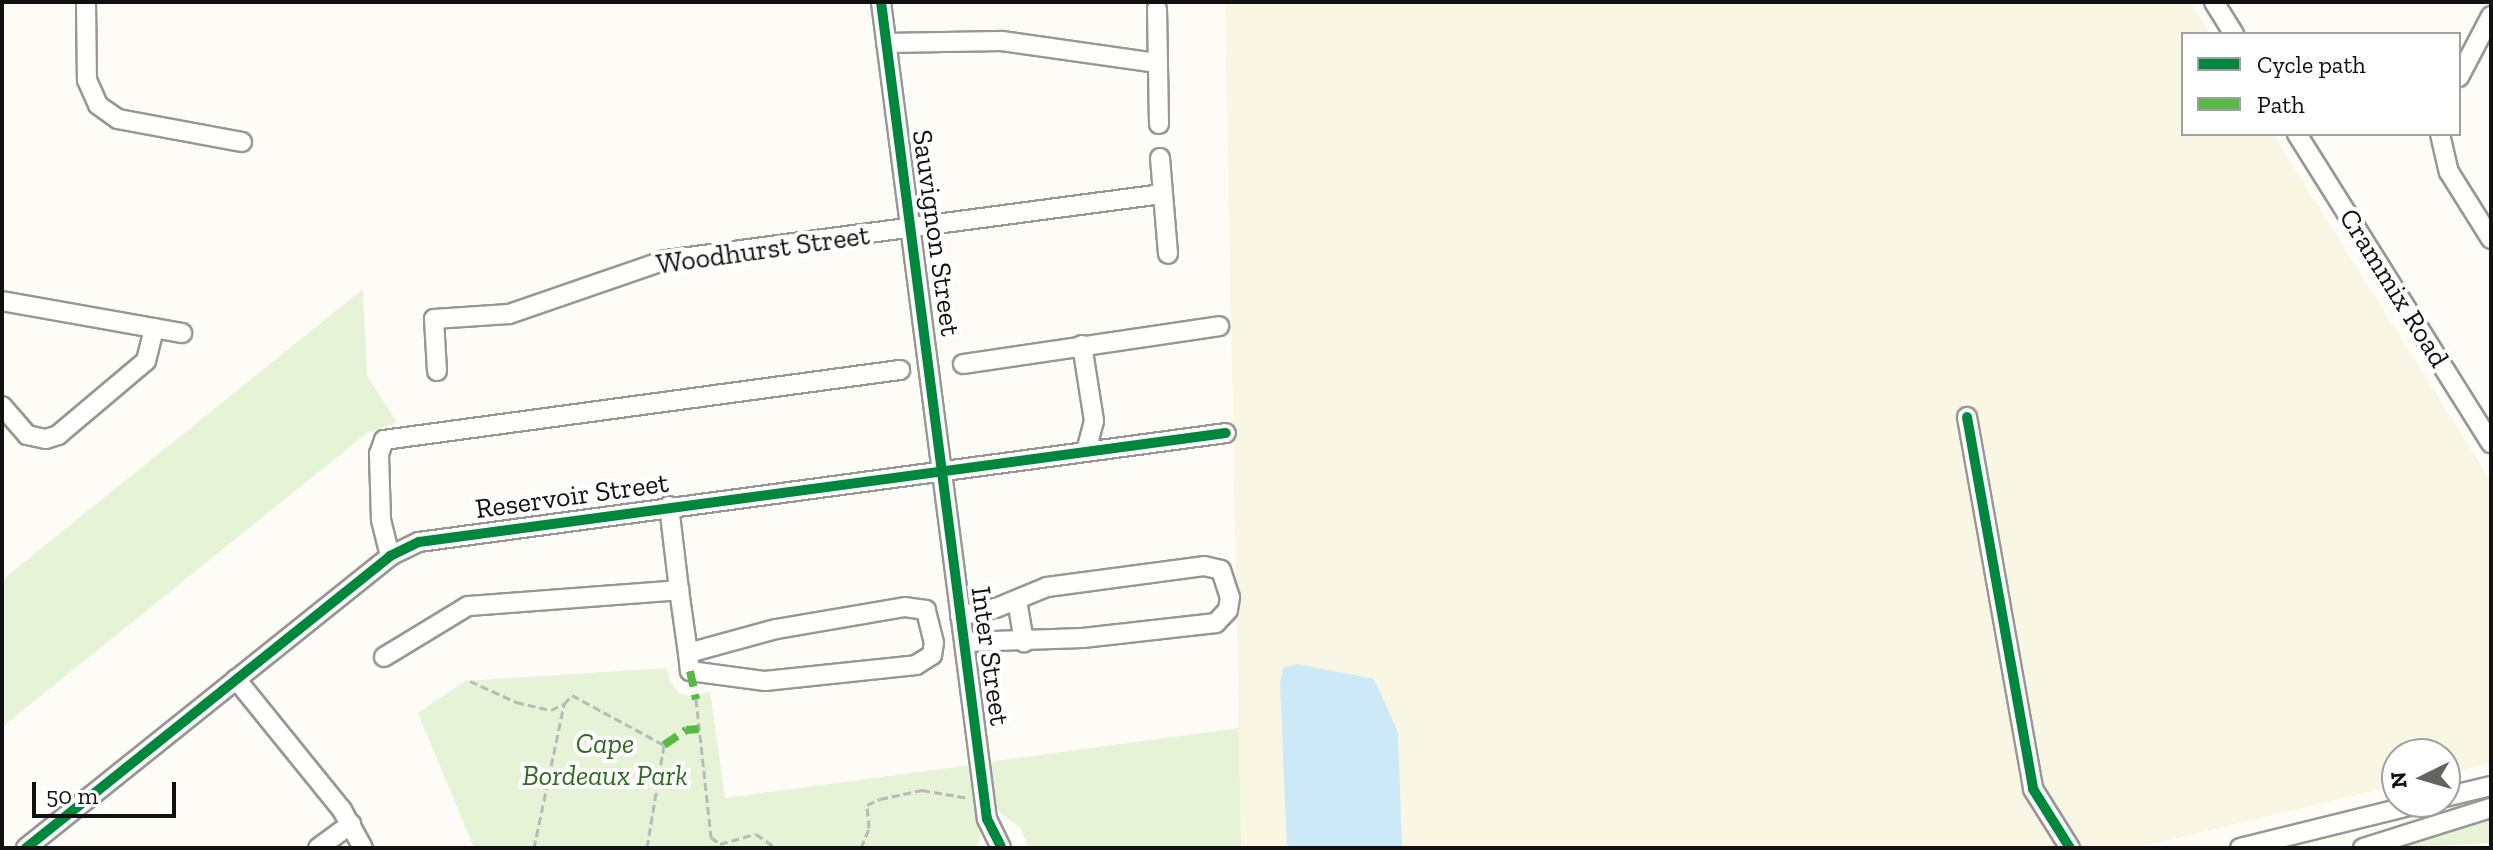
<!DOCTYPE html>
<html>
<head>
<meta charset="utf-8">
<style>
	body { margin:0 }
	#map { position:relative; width:2493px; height:850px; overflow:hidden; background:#fdfcf7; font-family:"Zilla Slab",serif }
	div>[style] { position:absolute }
	.farmland>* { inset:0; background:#f9f7e4 }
	.green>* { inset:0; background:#e7f3d7 }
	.water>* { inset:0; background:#cde8f7 }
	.path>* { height:3px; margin-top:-1.5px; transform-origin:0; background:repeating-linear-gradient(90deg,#b9b9b8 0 8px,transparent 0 12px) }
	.roads { filter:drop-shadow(2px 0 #979795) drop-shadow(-2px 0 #979795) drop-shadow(0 2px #979795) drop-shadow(0 -2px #979795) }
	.minor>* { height:18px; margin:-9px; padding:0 9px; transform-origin:9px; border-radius:9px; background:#fffffe }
	.quiet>* { height:8px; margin-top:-4px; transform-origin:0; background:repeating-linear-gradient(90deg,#58b947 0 16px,transparent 0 24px) }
	.cycleway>* { height:10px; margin:-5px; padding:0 5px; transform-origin:5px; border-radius:5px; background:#00873e }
	span { translate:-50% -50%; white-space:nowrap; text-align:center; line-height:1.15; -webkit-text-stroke:8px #fff; paint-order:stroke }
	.street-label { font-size:28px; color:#111 }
	.park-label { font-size:28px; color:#2f6b1f; font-style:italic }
	.frame { position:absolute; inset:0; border:4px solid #111; pointer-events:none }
	.legend { position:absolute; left:2181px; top:32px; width:280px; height:104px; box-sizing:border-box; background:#fff; border:2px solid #a0a0a0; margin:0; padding:10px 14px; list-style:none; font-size:24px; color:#111 }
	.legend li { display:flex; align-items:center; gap:16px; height:40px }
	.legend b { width:40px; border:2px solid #a0a0a0 }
	.north { position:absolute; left:2381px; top:738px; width:80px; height:80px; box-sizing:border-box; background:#fff; border:2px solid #a0a0a0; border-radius:50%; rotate:265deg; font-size:22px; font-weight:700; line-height:32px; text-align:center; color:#111 }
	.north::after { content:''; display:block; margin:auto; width:28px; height:36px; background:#646362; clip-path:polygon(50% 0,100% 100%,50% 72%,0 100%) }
	.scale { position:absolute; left:32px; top:782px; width:144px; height:36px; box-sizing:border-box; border:4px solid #111; border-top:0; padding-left:10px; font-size:24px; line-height:28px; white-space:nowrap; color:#111; -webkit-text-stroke:6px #fff; paint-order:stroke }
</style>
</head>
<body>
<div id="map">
	<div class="farmland">
		<i style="clip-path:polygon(1225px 2px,2190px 2px,2210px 34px,2183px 34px,2183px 134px,2273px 134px,2491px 481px,2491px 763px,2445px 774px,2445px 754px,2397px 754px,2397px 785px,2136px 848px,1241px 848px)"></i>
	</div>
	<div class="green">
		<i style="clip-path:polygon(363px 289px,367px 376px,397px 422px,367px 433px,2px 727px,2px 580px)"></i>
		<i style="clip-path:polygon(667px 668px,670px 682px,680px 694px,695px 697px,710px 691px,725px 798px,971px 765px,980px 832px,977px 848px,474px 848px,418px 713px,465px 681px)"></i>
		<i style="clip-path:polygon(1239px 728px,1241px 848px,1028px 848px,1021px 828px,996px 810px,989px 762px)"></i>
		<i style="clip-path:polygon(2491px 813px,2491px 843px,2391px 848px)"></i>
	</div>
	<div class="water">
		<i style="clip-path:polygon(1297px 664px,1374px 679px,1398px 732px,1402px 848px,1287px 848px,1280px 683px,1283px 668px)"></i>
	</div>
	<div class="path">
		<i style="left:470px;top:681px;width:51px;rotate:24.5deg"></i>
		<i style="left:516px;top:702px;width:36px;rotate:13deg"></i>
		<i style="left:551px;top:710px;width:14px;rotate:-25deg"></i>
		<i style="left:696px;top:699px;width:139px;rotate:83.8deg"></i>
		<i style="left:711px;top:837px;width:11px;rotate:38deg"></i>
		<i style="left:720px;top:844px;width:37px;rotate:-16deg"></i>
		<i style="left:756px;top:834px;width:24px;rotate:35deg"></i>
		<i style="left:534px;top:848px;width:147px;rotate:-78.2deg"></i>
		<i style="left:564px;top:704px;width:12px;rotate:-48deg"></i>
		<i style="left:572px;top:695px;width:105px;rotate:28.5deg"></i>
		<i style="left:664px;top:745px;width:104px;rotate:99.4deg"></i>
		<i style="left:861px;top:848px;width:22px;rotate:-68deg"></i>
		<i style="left:869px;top:828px;width:23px;rotate:-95deg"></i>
		<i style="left:867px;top:805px;width:14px;rotate:-25deg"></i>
		<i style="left:880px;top:799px;width:43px;rotate:-12.1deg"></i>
		<i style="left:922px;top:790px;width:47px;rotate:9.9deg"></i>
	</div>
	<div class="roads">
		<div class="minor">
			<i style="left:86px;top:2px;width:78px;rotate:89.3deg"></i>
			<i style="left:87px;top:80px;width:27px;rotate:66deg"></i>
			<i style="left:98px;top:105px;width:24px;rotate:35deg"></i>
			<i style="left:118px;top:119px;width:126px;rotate:10.5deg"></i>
			<i style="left:881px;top:2px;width:824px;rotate:82.61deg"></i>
			<i style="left:987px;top:819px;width:32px;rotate:64deg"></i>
			<i style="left:2214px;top:2px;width:38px;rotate:58deg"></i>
			<i style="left:1157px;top:9px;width:115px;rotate:89deg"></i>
			<i style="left:886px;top:43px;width:116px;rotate:-1deg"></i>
			<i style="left:1002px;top:41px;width:157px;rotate:8.1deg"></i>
			<i style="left:2459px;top:77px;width:69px;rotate:-62.3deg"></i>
			<i style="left:2297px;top:134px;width:365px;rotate:57.9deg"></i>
			<i style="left:2440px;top:134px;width:39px;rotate:77deg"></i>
			<i style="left:2449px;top:172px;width:79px;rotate:57.9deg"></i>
			<i style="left:1160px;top:158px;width:96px;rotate:85.2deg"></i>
			<i style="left:2px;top:301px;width:183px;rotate:10.1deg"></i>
			<i style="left:1082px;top:345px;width:77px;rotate:81deg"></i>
			<i style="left:1094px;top:421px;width:30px;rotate:105deg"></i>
			<i style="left:963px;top:364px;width:259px;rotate:-8.4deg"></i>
			<i style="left:437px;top:371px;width:52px;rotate:-93.3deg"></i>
			<i style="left:434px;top:319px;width:75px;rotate:-3.8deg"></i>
			<i style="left:509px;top:314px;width:166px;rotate:-19deg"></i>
			<i style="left:666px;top:260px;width:500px;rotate:-7.58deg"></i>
			<i style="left:2px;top:406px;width:38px;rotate:49deg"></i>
			<i style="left:27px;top:435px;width:19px;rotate:12deg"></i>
			<i style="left:46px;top:439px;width:13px;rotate:-18deg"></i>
			<i style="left:58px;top:435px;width:115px;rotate:-40.1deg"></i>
			<i style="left:146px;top:361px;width:34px;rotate:-76deg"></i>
			<i style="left:1967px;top:417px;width:378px;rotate:79.9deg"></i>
			<i style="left:2033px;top:789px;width:70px;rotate:57.9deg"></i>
			<i style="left:669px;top:506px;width:85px;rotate:83.2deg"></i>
			<i style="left:679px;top:590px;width:64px;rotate:81.9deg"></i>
			<i style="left:688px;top:653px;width:18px;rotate:84deg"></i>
			<i style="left:690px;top:671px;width:76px;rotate:7.6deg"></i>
			<i style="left:765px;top:681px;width:152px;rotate:-6deg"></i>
			<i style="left:916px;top:665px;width:19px;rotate:-32deg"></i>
			<i style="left:932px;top:655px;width:12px;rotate:-81deg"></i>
			<i style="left:934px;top:643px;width:34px;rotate:-104deg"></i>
			<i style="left:926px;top:610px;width:21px;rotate:-172deg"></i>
			<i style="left:905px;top:607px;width:131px;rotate:170.3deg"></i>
			<i style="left:776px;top:629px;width:91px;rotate:164.7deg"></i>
			<i style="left:390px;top:556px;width:38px;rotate:-104deg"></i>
			<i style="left:381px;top:519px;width:65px;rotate:-91.8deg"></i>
			<i style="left:379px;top:454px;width:15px;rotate:-70deg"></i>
			<i style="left:384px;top:440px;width:521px;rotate:-7.73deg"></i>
			<i style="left:1017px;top:600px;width:43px;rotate:80.5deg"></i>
			<i style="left:960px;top:616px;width:37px;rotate:-13deg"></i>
			<i style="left:996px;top:608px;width:55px;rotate:-22.4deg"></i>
			<i style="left:1047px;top:587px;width:158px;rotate:-7.6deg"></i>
			<i style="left:1204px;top:566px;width:17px;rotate:13deg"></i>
			<i style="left:1221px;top:570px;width:28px;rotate:72deg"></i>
			<i style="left:1230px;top:597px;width:13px;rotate:99deg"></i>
			<i style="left:1228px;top:610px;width:18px;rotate:133deg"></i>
			<i style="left:1216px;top:623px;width:134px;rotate:173.6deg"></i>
			<i style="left:1083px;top:638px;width:119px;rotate:178.1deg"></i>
			<i style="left:384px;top:657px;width:98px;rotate:-31.3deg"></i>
			<i style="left:468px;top:606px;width:212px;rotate:-4.3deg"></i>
			<i style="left:236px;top:679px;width:169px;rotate:51deg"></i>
			<i style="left:342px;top:810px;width:43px;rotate:61.1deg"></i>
			<i style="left:2445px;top:797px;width:47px;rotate:-13.4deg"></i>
			<i style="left:26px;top:848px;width:467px;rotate:-38.7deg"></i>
			<i style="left:390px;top:556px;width:32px;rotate:-26deg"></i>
			<i style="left:419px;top:542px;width:814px;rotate:-7.69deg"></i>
			<i style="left:318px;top:848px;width:41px;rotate:-36deg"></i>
			<i style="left:2240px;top:848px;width:192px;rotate:-13.9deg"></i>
			<i style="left:2363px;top:848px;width:134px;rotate:-17.4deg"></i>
		</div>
	</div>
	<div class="quiet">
		<i style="left:690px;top:671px;width:29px;rotate:78deg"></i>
		<i style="left:664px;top:745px;width:27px;rotate:-34deg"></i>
		<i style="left:686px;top:730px;width:13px;rotate:-4deg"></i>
	</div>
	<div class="cycleway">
		<i style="left:881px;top:2px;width:824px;rotate:82.61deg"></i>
		<i style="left:987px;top:819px;width:30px;rotate:63deg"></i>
		<i style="left:1967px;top:417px;width:378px;rotate:79.9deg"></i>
		<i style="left:2033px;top:789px;width:70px;rotate:57.9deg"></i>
		<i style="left:26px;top:848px;width:467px;rotate:-38.7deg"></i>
		<i style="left:390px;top:556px;width:32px;rotate:-26deg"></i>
		<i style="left:419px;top:542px;width:814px;rotate:-7.69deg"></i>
	</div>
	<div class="street-label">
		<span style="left:936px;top:233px;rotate:82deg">Sauvignon Street</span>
		<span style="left:763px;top:250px;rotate:-8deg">Woodhurst Street</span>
		<span style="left:2394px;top:288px;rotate:58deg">Crammix Road</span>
		<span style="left:572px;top:496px;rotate:-8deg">Reservoir Street</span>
		<span style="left:990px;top:656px;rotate:82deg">Inter Street</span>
	</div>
	<div class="park-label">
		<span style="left:605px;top:760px">Cape<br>Bordeaux Park</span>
	</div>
	<div class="frame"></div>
	<ul class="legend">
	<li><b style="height:10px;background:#00873e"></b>Cycle path</li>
	<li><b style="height:10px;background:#58b947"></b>Path</li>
	</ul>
	<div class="north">N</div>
	<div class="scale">50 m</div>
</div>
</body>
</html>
